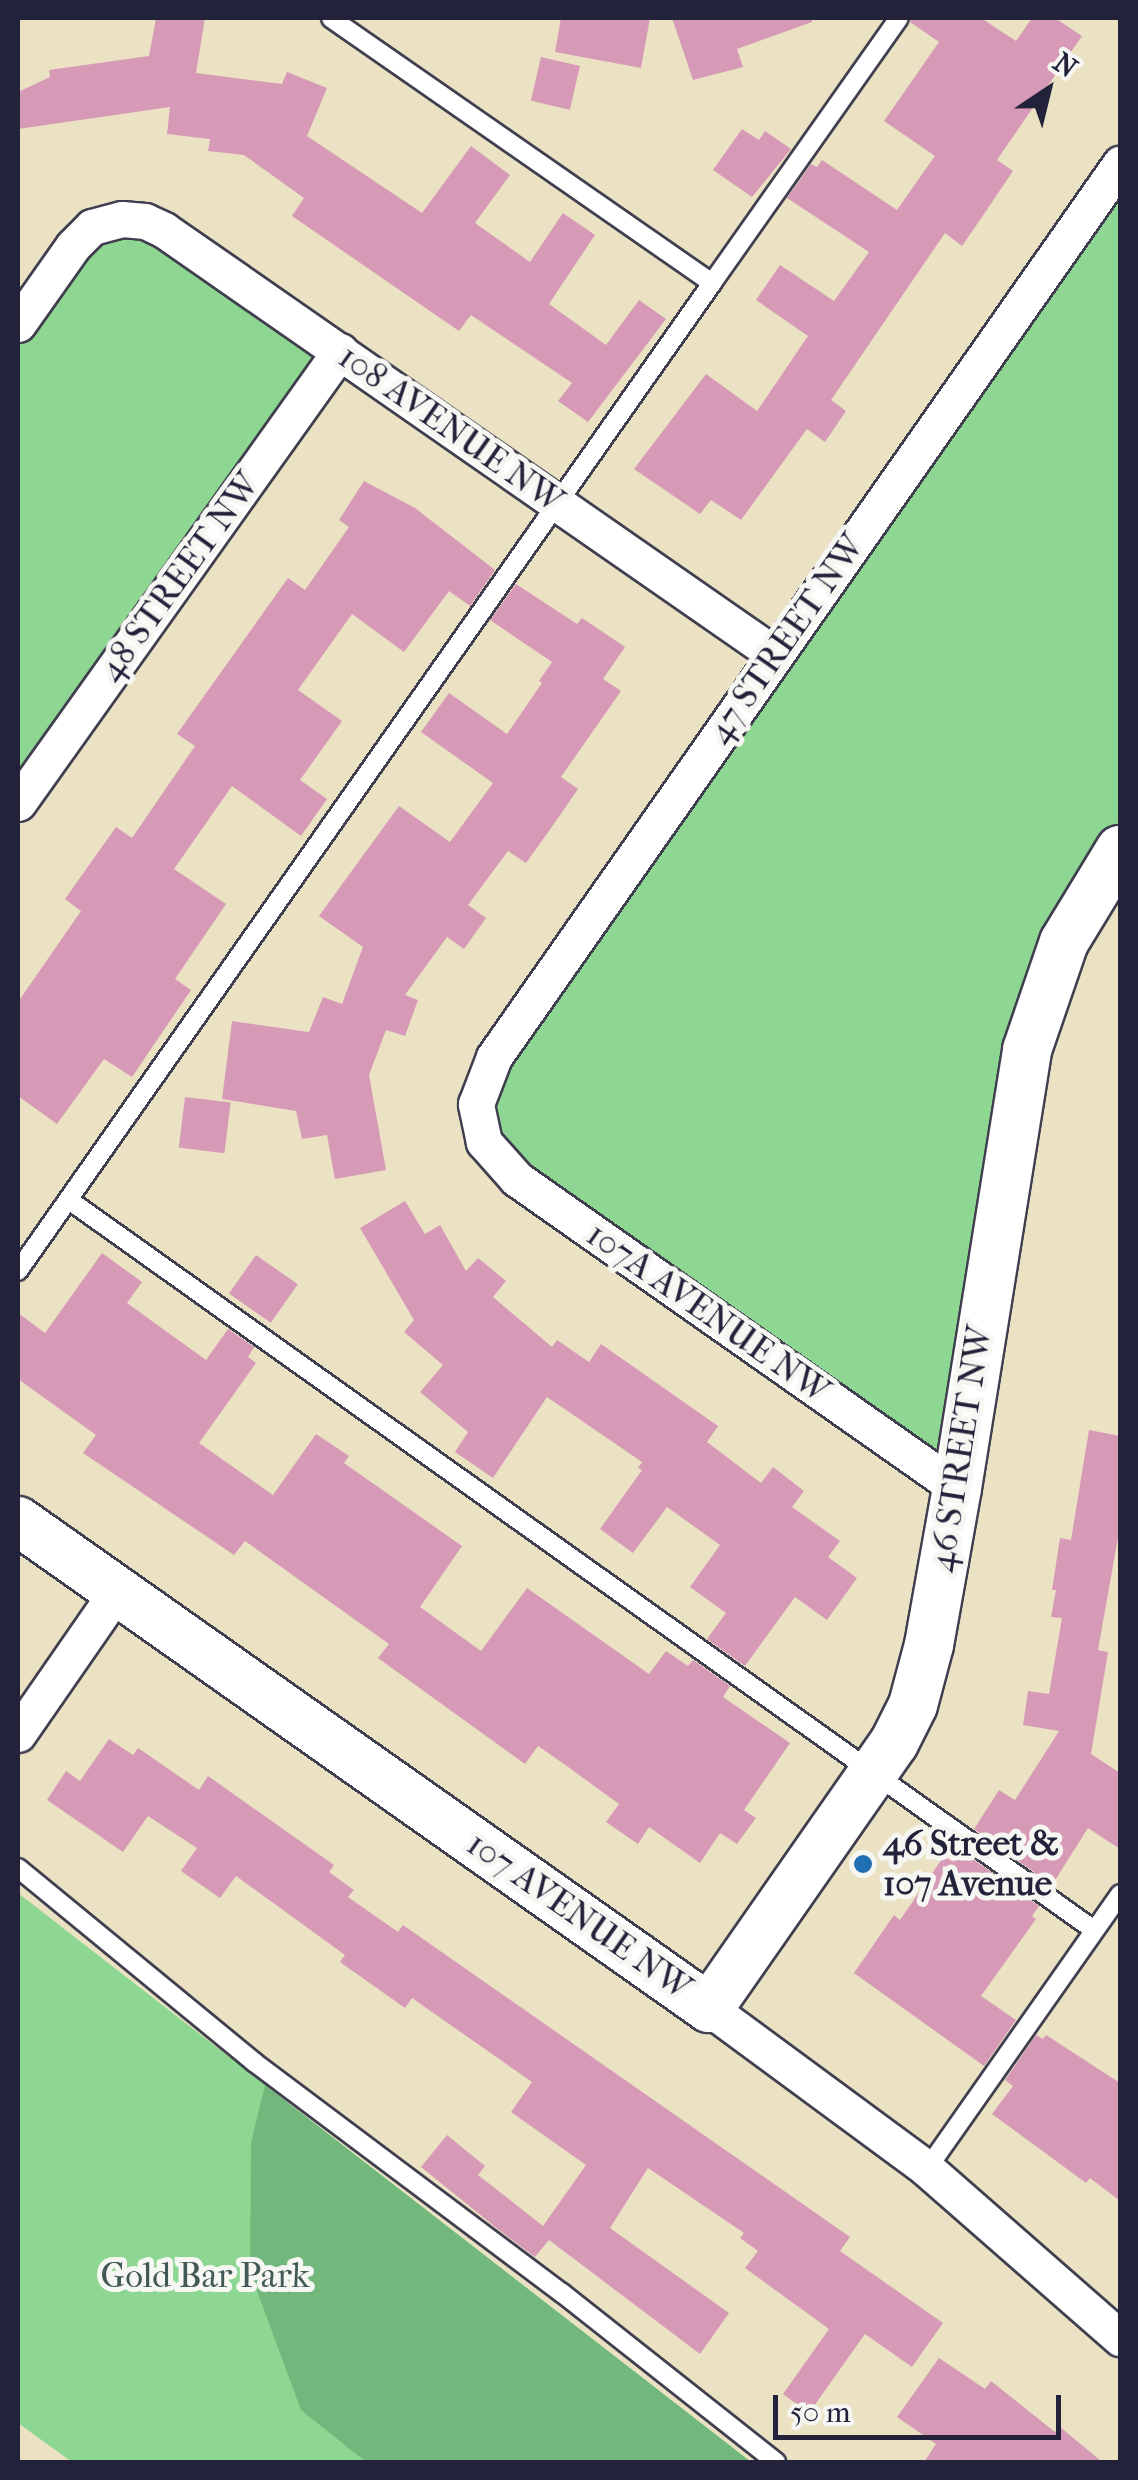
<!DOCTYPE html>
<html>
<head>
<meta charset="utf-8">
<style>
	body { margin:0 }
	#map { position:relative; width:1138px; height:2480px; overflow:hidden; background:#eae2c3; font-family:"IM FELL French Canon",serif }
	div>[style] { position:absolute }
	.green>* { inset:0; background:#8ed792 }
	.forest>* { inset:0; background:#72b87c }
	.building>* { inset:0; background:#d69ab7; transform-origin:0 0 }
	.roads { filter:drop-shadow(2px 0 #403f4f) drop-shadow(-2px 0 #403f4f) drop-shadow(0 2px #403f4f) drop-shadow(0 -2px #403f4f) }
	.lane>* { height:18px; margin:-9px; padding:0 9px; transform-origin:9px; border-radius:9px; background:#fff }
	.street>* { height:35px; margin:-17.5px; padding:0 17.5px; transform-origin:17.5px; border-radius:17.5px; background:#fff }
	.secondary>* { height:48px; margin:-24px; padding:0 24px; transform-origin:24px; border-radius:24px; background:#fff }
	.dots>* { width:28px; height:28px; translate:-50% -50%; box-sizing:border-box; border:5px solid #f6f6f2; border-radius:50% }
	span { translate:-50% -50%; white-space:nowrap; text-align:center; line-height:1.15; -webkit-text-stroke:10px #f6f6f2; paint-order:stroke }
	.street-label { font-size:35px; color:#22223b }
	.poi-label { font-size:35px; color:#22223b; font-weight:700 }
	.left { translate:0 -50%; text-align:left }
	.park-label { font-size:35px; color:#425855 }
	.frame { position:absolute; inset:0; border:20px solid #22223b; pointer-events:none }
	.north { position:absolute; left:998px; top:40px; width:100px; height:100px; -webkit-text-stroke:8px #f6f6f2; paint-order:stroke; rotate:35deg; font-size:28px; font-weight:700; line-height:40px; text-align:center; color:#22223b }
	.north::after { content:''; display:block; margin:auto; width:35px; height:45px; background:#22223b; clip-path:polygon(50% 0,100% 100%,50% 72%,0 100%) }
	.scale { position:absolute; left:773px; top:2395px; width:288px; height:45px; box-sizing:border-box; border:5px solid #22223b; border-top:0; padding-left:12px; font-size:30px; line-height:35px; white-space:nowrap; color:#22223b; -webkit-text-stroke:8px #f6f6f2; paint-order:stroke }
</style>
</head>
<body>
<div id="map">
	<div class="green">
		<i style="clip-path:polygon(1120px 164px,1120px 850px,1064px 942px,957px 1488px,517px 1179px,476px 1104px)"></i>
		<i style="clip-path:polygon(122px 219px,340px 351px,18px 803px,18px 324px)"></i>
		<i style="clip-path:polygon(18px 1893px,751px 2462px,72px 2462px,18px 2423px)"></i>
	</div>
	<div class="forest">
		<i style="clip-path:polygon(265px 2085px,751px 2462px,366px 2462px,301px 2410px,250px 2272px,251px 2143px)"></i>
	</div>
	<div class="building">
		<i style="clip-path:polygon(156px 18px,205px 18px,196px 73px,282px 84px,287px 72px,327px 88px,307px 136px,422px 213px,471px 146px,510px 175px,475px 223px,530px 262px,563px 213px,595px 235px,549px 304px,606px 345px,639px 300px,666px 319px,588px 422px,558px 401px,572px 383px,471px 315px,459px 331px,292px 216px,304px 198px,244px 155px,208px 151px,210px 139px,167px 134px,170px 107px,18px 129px,18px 92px,50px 77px,49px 70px,149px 56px)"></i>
		<i style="clip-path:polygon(561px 18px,650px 18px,641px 68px,555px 52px)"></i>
		<i style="clip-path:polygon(672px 18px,812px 18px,812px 22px,737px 49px,743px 67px,693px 80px)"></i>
		<i style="clip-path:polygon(911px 18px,981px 18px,1016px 41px,1032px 18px,1055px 18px,1082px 36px,997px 160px,1013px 171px,984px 214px,962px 246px,945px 233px,831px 400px,846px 411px,825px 442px,807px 429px,741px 520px,711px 500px,700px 514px,634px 469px,706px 374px,757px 411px,808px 336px,756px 300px,780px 265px,834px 301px,869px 252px,787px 198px,811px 164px,817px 167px,822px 160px,897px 210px,932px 160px,935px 156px,884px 121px,939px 42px,910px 22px)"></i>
		<i style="left:541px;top:57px;width:40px;height:45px;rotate:13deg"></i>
		<i style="clip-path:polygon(742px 129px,759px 140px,765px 131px,791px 149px,752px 197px,713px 170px)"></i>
		<i style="clip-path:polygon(364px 481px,415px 508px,495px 570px,470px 606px,449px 591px,404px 652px,352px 614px,298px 690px,342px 721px,300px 780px,327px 799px,301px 836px,232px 786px,174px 869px,226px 904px,175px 979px,191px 990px,132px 1077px,104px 1059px,57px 1124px,18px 1096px,18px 1002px,81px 911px,65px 899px,116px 827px,132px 838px,195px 746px,177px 734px,288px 578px,305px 590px,349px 527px,339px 520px)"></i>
		<i style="clip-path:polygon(516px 584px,577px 624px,582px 618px,625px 647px,603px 679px,621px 691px,561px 777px,578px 789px,556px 821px,526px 863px,508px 851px,468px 905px,486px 918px,464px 949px,447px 937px,405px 995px,418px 1000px,405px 1036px,386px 1030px,369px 1075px,386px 1170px,335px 1179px,327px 1135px,302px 1139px,296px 1111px,222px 1099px,232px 1021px,309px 1032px,323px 997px,342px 1004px,363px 947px,319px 916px,399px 806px,450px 842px,493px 783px,421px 732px,449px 693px,507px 734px,542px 683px,539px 681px,552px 662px,490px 620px)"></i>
		<i style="left:185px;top:1097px;width:46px;height:51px;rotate:7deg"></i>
		<i style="clip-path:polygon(405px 1201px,425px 1234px,440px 1225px,466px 1271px,478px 1258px,506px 1281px,493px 1297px,552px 1347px,557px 1340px,589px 1362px,601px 1344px,718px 1426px,707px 1442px,761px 1483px,773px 1467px,804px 1491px,792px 1507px,840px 1541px,828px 1557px,857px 1578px,827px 1620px,795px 1597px,745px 1666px,707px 1639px,726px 1613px,690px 1587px,720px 1545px,667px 1507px,633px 1553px,600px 1529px,642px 1470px,638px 1468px,642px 1462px,547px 1397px,493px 1478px,455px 1452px,468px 1432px,420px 1392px,443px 1365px,404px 1332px,414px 1320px,360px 1228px)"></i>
		<i style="clip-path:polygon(102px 1253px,142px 1282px,127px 1303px,206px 1360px,228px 1329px,254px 1347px,248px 1357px,256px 1363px,199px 1443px,273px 1495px,316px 1434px,349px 1456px,344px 1463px,462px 1546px,420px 1607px,481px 1651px,527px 1588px,649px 1674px,666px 1651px,688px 1666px,693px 1660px,730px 1686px,723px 1697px,790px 1743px,744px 1810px,756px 1818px,737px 1844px,720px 1833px,700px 1863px,649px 1827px,638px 1844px,606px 1822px,619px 1804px,564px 1764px,538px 1746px,525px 1764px,378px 1658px,389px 1644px,245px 1541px,234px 1555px,83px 1453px,96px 1435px,18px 1379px,18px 1313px,45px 1333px)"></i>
		<i style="left:256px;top:1255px;width:51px;height:47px;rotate:35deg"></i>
		<i style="clip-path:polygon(1089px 1430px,1120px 1436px,1120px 1526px,1098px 1650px,1108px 1652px,1091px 1754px,1120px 1773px,1120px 1849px,1088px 1828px,1052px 1885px,974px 1829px,999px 1790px,1015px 1800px,1059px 1731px,1023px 1725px,1028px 1691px,1049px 1694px,1062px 1618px,1051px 1617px,1056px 1590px,1052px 1590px,1060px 1538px,1071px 1540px)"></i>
		<i style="clip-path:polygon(109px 1739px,133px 1755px,138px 1748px,199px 1790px,208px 1776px,334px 1865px,329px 1872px,354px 1890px,348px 1897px,398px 1932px,403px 1925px,850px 2237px,840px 2251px,943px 2323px,912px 2367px,865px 2334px,809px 2413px,783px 2394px,829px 2329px,745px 2268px,758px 2251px,740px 2238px,744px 2233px,648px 2168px,610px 2228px,729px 2313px,700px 2354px,549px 2240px,535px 2257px,499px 2230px,421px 2167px,447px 2135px,485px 2166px,478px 2175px,543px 2226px,586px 2165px,511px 2112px,532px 2082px,412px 1998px,405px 2008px,340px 1962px,345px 1955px,236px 1876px,220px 1898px,181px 1871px,197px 1848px,148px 1816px,123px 1852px,47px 1800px,66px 1771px,80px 1781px)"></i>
		<i style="clip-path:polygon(960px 1850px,1039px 1906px,1032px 1916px,1036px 1919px,981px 1996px,1016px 2020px,984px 2066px,854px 1973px,894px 1915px,900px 1920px,944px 1856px,953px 1862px)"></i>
		<i style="clip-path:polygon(1036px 2035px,1043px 2039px,1046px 2035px,1120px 2083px,1120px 2201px,1090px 2178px,1086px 2183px,992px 2114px,1013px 2086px,1005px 2080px)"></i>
		<i style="clip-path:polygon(939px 2358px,985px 2389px,991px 2381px,1055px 2432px,1059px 2426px,1102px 2462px,924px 2462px,936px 2444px,897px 2417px)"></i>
	</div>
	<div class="roads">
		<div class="lane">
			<i style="left:712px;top:283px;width:324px;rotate:-54.8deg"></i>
			<i style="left:69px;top:1200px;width:1258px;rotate:35.46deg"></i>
			<i style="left:18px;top:1271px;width:1207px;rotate:-54.91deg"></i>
			<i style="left:712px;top:283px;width:464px;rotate:-145.2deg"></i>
			<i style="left:18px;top:1868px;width:306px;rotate:39.4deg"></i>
			<i style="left:254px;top:2062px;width:385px;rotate:36.9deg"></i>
			<i style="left:562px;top:2293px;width:273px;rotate:38.3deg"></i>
			<i style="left:927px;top:2169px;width:336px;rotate:-54.9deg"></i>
		</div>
		<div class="street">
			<i style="left:18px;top:324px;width:95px;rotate:-54.8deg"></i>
			<i style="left:73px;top:246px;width:27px;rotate:-45deg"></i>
			<i style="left:92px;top:227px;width:31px;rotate:-15deg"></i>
			<i style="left:122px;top:219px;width:23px;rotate:5deg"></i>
			<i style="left:145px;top:221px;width:21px;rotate:25deg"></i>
			<i style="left:164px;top:230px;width:743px;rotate:34.8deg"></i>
			<i style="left:18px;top:803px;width:555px;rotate:-54.53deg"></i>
			<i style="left:957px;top:1488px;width:538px;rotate:-144.92deg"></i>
			<i style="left:517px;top:1179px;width:50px;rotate:-131.7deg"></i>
			<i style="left:484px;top:1142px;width:39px;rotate:-102deg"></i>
			<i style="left:476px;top:1104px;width:50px;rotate:-69deg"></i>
			<i style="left:494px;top:1057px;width:1091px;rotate:-54.97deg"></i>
			<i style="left:18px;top:1734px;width:174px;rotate:-55.3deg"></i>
			<i style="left:709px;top:2008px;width:271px;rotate:36.4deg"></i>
			<i style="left:927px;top:2169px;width:257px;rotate:41.2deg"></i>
		</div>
		<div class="secondary">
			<i style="left:18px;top:1521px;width:845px;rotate:35.18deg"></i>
			<i style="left:709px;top:2008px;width:323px;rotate:-55.1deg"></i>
			<i style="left:894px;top:1743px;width:42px;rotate:-63.4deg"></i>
			<i style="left:913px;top:1705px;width:62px;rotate:-75.1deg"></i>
			<i style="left:929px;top:1645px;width:159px;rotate:-79.9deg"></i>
			<i style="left:957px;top:1488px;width:444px;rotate:-80.9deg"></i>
			<i style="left:1027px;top:1050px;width:114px;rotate:-71.1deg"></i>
			<i style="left:1064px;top:942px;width:108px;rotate:-58.7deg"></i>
		</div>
	</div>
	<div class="dots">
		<i style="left:863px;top:1864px;background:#1f6fb2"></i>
	</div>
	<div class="street-label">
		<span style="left:451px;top:429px;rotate:35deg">108 AVENUE NW</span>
		<span style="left:179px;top:577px;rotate:-54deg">48 STREET NW</span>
		<span style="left:786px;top:639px;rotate:-55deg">47 STREET NW</span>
		<span style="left:708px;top:1313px;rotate:35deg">107A AVENUE NW</span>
		<span style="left:961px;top:1449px;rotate:-81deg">46 STREET NW</span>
		<span style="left:579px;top:1916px;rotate:35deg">107 AVENUE NW</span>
	</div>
	<div class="poi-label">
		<span class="left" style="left:883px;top:1864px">46 Street &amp;<br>107 Avenue</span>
	</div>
	<div class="park-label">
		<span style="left:205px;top:2276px">Gold Bar Park</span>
	</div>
	<div class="frame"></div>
	<div class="north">N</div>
	<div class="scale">50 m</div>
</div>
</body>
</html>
